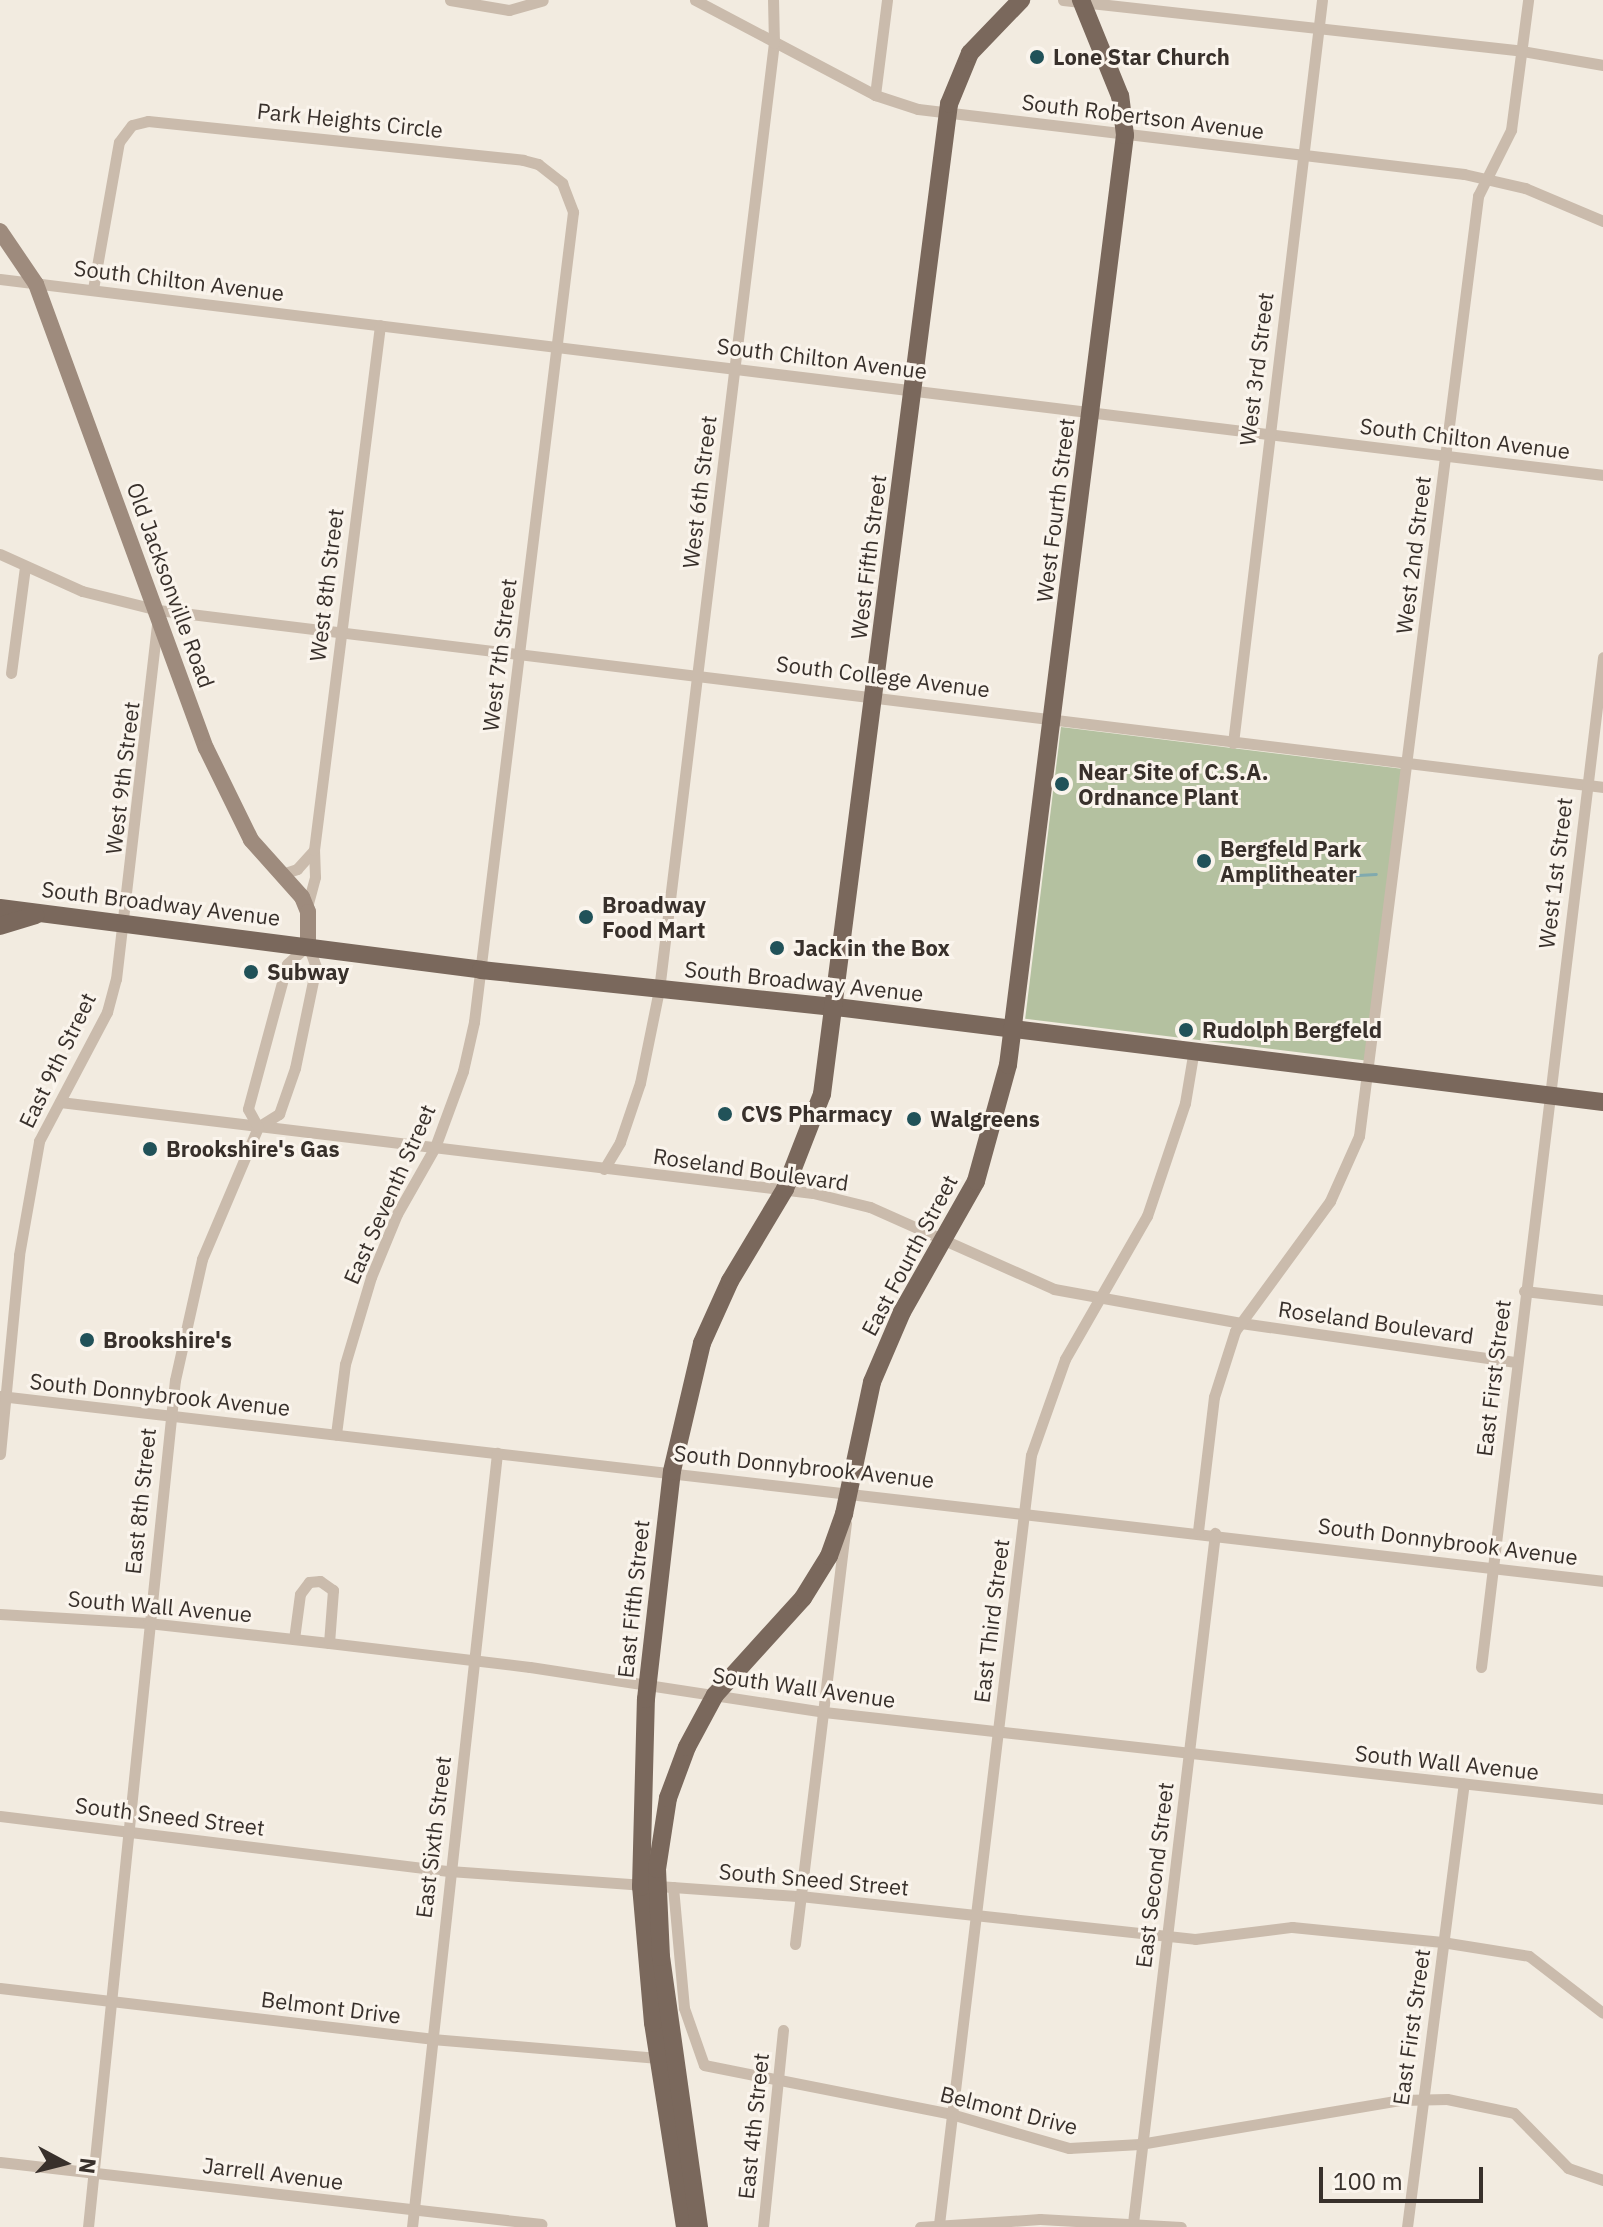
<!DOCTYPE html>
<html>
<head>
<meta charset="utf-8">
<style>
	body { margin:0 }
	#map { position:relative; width:1603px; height:2227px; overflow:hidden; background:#f2ebe0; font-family:"IBM Plex Sans",sans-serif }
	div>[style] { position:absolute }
	.green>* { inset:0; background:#b4c1a0; transform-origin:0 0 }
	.stream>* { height:3px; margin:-1.5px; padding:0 1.5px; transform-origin:1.5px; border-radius:1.5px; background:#80aaae }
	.minor>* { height:11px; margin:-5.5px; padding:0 5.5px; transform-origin:5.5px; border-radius:5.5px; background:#cabbac }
	.secondary>* { height:16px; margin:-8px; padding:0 8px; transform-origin:8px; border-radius:8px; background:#9e8b7d }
	.primary>* { height:18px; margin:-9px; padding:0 9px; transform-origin:9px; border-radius:9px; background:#7a685c }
	.dots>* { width:22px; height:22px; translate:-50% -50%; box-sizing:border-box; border:4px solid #faf4ec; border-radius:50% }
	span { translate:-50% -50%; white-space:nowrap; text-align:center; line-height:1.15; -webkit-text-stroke:6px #faf4ec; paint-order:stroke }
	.poi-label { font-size:22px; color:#38302b; font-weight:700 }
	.left { translate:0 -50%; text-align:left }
	.street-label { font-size:22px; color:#38302b }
	.north { position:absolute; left:24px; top:2123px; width:80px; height:80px; -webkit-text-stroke:6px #faf4ec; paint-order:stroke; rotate:97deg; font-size:22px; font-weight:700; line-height:32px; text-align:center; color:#38302b }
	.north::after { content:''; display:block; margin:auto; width:28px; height:36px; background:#38302b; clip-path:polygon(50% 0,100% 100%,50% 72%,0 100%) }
	.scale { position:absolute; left:1319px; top:2167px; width:164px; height:36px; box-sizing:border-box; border:4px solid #38302b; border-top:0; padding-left:10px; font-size:24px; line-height:28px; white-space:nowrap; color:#38302b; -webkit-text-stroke:6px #faf4ec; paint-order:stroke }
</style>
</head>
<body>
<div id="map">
	<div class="green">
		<i style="left:1061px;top:727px;width:343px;height:294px;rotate:7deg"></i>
	</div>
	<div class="stream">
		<i style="left:1251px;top:881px;width:125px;rotate:-3.2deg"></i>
	</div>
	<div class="minor">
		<i style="left:450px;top:0;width:60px;rotate:9.6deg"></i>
		<i style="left:509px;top:10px;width:35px;rotate:-16deg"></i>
		<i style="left:695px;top:0;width:204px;rotate:27.8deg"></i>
		<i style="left:875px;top:95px;width:45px;rotate:18deg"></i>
		<i style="left:918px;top:109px;width:550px;rotate:6.79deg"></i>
		<i style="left:1464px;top:174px;width:63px;rotate:12.9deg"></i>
		<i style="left:1525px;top:188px;width:85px;rotate:22.9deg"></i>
		<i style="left:1063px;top:0;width:462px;rotate:6.3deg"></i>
		<i style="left:1522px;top:51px;width:82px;rotate:9.8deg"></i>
		<i style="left:875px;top:95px;width:96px;rotate:-82.8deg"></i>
		<i style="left:0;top:279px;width:1615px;rotate:6.97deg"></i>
		<i style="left:93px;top:289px;width:149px;rotate:-80deg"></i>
		<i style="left:119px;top:142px;width:21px;rotate:-53deg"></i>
		<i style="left:132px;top:125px;width:16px;rotate:-14deg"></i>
		<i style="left:148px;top:121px;width:377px;rotate:5.9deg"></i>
		<i style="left:523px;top:160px;width:16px;rotate:15deg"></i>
		<i style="left:538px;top:164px;width:31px;rotate:38deg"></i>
		<i style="left:562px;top:183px;width:31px;rotate:69deg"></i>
		<i style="left:573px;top:212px;width:816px;rotate:96.97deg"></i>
		<i style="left:474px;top:1022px;width:50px;rotate:102.7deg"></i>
		<i style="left:463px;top:1071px;width:81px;rotate:110.2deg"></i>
		<i style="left:435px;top:1147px;width:77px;rotate:119.6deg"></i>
		<i style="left:397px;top:1214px;width:68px;rotate:112.4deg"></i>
		<i style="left:371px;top:1277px;width:91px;rotate:106.6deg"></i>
		<i style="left:345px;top:1364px;width:71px;rotate:97.3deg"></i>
		<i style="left:0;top:554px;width:90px;rotate:24.3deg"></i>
		<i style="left:82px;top:591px;width:78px;rotate:14deg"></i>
		<i style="left:158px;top:610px;width:1456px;rotate:6.98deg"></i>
		<i style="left:11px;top:673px;width:107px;rotate:-82.5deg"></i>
		<i style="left:1233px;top:743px;width:748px;rotate:-83.17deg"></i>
		<i style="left:282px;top:874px;width:16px;rotate:-18deg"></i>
		<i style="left:297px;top:869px;width:24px;rotate:-48deg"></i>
		<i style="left:307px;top:907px;width:31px;rotate:-75deg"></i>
		<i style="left:315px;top:877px;width:27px;rotate:-92deg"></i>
		<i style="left:314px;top:850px;width:529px;rotate:-82.83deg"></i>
		<i style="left:60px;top:1102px;width:758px;rotate:6.89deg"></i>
		<i style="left:813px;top:1193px;width:59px;rotate:13.8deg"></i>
		<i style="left:870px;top:1207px;width:201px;rotate:24deg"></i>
		<i style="left:1054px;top:1289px;width:190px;rotate:10.3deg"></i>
		<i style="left:1241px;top:1323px;width:276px;rotate:8.1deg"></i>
		<i style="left:604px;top:1169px;width:31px;rotate:-59deg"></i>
		<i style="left:620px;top:1142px;width:62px;rotate:-71.3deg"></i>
		<i style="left:640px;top:1083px;width:95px;rotate:-78.5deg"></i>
		<i style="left:659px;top:990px;width:954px;rotate:-83.08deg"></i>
		<i style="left:774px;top:43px;width:43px;rotate:-91.3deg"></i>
		<i style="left:1524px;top:1291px;width:80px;rotate:6.5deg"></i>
		<i style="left:0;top:1396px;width:1614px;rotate:6.58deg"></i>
		<i style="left:0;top:1454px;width:200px;rotate:-84.5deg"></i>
		<i style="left:19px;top:1255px;width:116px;rotate:-80deg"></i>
		<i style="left:39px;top:1141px;width:146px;rotate:-62.2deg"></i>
		<i style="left:107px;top:1012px;width:34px;rotate:-75deg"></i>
		<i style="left:116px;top:979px;width:358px;rotate:-83.4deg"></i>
		<i style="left:1198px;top:1531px;width:135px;rotate:-83.2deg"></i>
		<i style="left:1214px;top:1397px;width:69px;rotate:-72.3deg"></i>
		<i style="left:1235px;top:1331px;width:161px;rotate:-53.8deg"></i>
		<i style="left:1330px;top:1201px;width:71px;rotate:-66deg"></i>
		<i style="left:1359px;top:1136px;width:948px;rotate:-82.78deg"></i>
		<i style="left:1478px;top:196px;width:74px;rotate:-63.4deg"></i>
		<i style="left:1511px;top:130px;width:131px;rotate:-82.5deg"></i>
		<i style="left:0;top:1614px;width:148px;rotate:3.5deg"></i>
		<i style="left:148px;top:1623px;width:182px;rotate:6.3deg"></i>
		<i style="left:329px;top:1643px;width:202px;rotate:6.8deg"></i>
		<i style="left:530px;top:1667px;width:297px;rotate:8.7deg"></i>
		<i style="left:824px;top:1712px;width:784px;rotate:6.37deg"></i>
		<i style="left:294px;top:1639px;width:45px;rotate:-82.4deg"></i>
		<i style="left:300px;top:1594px;width:15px;rotate:-53deg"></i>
		<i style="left:309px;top:1582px;width:11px;rotate:-5deg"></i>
		<i style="left:320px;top:1581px;width:16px;rotate:35deg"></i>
		<i style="left:333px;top:1590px;width:53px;rotate:94.3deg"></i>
		<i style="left:1481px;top:1667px;width:1017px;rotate:-83.11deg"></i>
		<i style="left:0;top:1816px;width:452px;rotate:7deg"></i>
		<i style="left:449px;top:1871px;width:352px;rotate:4.1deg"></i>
		<i style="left:800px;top:1896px;width:397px;rotate:6.2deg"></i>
		<i style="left:1195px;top:1939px;width:98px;rotate:-7.1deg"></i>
		<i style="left:1292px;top:1927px;width:151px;rotate:5.7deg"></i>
		<i style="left:1442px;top:1942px;width:88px;rotate:9.1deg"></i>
		<i style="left:1529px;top:1956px;width:93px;rotate:37.6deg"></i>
		<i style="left:673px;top:1887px;width:121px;rotate:84.8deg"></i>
		<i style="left:684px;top:2008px;width:60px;rotate:70.7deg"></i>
		<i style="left:704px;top:2065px;width:252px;rotate:11.2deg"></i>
		<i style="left:951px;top:2114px;width:123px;rotate:16.1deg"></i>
		<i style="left:1069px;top:2148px;width:71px;rotate:-3.2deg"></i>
		<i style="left:1140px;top:2144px;width:265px;rotate:-9.6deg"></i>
		<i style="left:1401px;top:2100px;width:46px;rotate:-1.2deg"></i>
		<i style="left:1447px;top:2099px;width:68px;rotate:11.8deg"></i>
		<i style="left:1514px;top:2113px;width:77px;rotate:45.5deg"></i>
		<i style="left:1568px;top:2168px;width:37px;rotate:19deg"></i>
		<i style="left:795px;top:1944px;width:424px;rotate:-83.1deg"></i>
		<i style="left:0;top:1988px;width:435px;rotate:6.7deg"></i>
		<i style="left:432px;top:2039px;width:227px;rotate:4.8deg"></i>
		<i style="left:0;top:2162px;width:545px;rotate:6.54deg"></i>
		<i style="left:1133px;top:2223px;width:695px;rotate:-83.22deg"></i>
		<i style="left:939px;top:2224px;width:774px;rotate:-83.18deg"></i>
		<i style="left:1031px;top:1455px;width:102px;rotate:-70.5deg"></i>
		<i style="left:1065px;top:1359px;width:165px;rotate:-60.2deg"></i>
		<i style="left:1147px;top:1216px;width:119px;rotate:-71.4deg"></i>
		<i style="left:1185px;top:1103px;width:49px;rotate:-80.5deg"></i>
		<i style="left:88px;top:2227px;width:851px;rotate:-84.14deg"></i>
		<i style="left:175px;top:1380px;width:124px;rotate:-77.4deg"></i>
		<i style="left:202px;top:1259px;width:143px;rotate:-67deg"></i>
		<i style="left:258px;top:1127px;width:25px;rotate:-32deg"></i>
		<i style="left:279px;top:1114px;width:49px;rotate:-70.8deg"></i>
		<i style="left:295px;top:1068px;width:103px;rotate:-78.3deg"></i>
		<i style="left:316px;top:967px;width:23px;rotate:-110deg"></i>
		<i style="left:308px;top:945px;width:28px;rotate:138deg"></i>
		<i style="left:287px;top:964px;width:150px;rotate:105.1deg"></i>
		<i style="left:248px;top:1109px;width:21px;rotate:61deg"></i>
		<i style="left:412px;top:2227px;width:779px;rotate:-83.73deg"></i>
		<i style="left:763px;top:2227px;width:198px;rotate:-84.2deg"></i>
		<i style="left:920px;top:2227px;width:120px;rotate:-3.8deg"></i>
		<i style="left:1040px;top:2219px;width:141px;rotate:3.2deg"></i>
		<i style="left:1407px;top:2227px;width:447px;rotate:-82.7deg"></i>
	</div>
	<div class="secondary">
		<i style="left:0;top:231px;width:64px;rotate:55.8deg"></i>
		<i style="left:36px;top:284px;width:494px;rotate:69.9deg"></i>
		<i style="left:206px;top:748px;width:102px;rotate:63.9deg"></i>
		<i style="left:251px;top:840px;width:76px;rotate:48.2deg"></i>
		<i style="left:302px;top:897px;width:16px;rotate:68deg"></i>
		<i style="left:308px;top:912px;width:33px;rotate:90deg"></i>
	</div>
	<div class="primary">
		<i style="left:0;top:908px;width:485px;rotate:7.3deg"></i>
		<i style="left:481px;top:970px;width:357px;rotate:6deg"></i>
		<i style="left:836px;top:1007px;width:773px;rotate:7.06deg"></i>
		<i style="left:0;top:926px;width:37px;rotate:-17deg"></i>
		<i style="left:685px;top:2227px;width:206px;rotate:-98.9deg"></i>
		<i style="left:653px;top:2023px;width:137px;rotate:-95deg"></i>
		<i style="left:641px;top:1887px;width:188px;rotate:-88.5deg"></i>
		<i style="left:646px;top:1699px;width:229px;rotate:-83.5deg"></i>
		<i style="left:672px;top:1471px;width:131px;rotate:-76.8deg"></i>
		<i style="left:702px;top:1343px;width:68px;rotate:-65.7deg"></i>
		<i style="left:730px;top:1281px;width:107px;rotate:-59.1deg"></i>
		<i style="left:785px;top:1189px;width:102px;rotate:-68.7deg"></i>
		<i style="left:822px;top:1094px;width:998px;rotate:-82.69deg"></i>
		<i style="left:949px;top:104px;width:55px;rotate:-67.6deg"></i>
		<i style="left:970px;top:53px;width:74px;rotate:-46.1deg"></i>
		<i style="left:699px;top:2227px;width:273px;rotate:-98deg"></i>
		<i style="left:661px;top:1957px;width:88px;rotate:-92.6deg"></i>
		<i style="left:657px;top:1869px;width:72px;rotate:-81.2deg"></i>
		<i style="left:668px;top:1798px;width:54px;rotate:-69.6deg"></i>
		<i style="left:687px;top:1747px;width:59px;rotate:-61.7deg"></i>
		<i style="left:715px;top:1695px;width:131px;rotate:-47.8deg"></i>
		<i style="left:803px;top:1598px;width:49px;rotate:-58.2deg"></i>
		<i style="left:829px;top:1556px;width:45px;rotate:-70.3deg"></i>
		<i style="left:844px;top:1514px;width:135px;rotate:-78deg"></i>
		<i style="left:872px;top:1382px;width:76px;rotate:-66.8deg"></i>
		<i style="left:902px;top:1312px;width:150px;rotate:-60.5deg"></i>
		<i style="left:976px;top:1181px;width:120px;rotate:-74.6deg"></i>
		<i style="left:1008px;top:1065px;width:937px;rotate:-82.83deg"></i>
		<i style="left:1125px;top:135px;width:39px;rotate:-97deg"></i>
		<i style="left:1120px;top:96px;width:104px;rotate:-112.1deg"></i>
	</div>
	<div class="dots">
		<i style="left:1037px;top:57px;background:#215259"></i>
		<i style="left:1062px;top:784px;background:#215259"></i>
		<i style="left:1204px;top:861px;background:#215259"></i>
		<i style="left:586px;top:917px;background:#215259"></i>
		<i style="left:777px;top:948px;background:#215259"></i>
		<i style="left:251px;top:972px;background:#215259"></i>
		<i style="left:1186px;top:1030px;background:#215259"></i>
		<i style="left:725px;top:1114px;background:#215259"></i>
		<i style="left:914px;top:1119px;background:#215259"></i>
		<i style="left:150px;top:1149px;background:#215259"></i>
		<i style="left:87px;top:1340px;background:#215259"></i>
	</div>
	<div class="poi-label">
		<span class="left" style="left:1053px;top:57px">Lone Star Church</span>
		<span class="left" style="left:1078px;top:784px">Near Site of C.S.A.<br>Ordnance Plant</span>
		<span class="left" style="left:1220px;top:861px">Bergfeld Park<br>Amplitheater</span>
		<span class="left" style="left:602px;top:917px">Broadway<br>Food Mart</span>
		<span class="left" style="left:793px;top:948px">Jack in the Box</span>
		<span class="left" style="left:267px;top:972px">Subway</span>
		<span class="left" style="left:1202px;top:1030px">Rudolph Bergfeld</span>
		<span class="left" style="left:741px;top:1114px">CVS Pharmacy</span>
		<span class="left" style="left:930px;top:1119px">Walgreens</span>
		<span class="left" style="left:166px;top:1149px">Brookshire's Gas</span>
		<span class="left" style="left:103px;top:1340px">Brookshire's</span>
	</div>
	<div class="street-label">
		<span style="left:1143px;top:116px;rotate:7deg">South Robertson Avenue</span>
		<span style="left:350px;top:120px;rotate:6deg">Park Heights Circle</span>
		<span style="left:179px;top:280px;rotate:7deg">South Chilton Avenue</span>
		<span style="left:822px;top:358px;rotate:7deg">South Chilton Avenue</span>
		<span style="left:1256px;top:369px;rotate:-83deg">West 3rd Street</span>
		<span style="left:1465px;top:438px;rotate:7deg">South Chilton Avenue</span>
		<span style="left:699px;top:492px;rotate:-83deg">West 6th Street</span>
		<span style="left:1055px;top:510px;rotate:-83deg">West Fourth Street</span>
		<span style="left:1413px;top:555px;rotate:-83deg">West 2nd Street</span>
		<span style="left:868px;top:557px;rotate:-83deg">West Fifth Street</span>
		<span style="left:171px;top:585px;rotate:70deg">Old Jacksonville Road</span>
		<span style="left:326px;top:585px;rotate:-83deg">West 8th Street</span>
		<span style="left:499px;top:655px;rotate:-83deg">West 7th Street</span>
		<span style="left:883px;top:676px;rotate:7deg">South College Avenue</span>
		<span style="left:122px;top:778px;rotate:-83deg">West 9th Street</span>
		<span style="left:1555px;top:873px;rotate:-83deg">West 1st Street</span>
		<span style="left:161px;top:903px;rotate:7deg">South Broadway Avenue</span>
		<span style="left:804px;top:981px;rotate:6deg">South Broadway Avenue</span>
		<span style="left:57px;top:1060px;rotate:-64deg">East 9th Street</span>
		<span style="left:751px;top:1169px;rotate:8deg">Roseland Boulevard</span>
		<span style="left:389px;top:1194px;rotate:-66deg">East Seventh Street</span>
		<span style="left:909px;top:1255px;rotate:-62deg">East Fourth Street</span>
		<span style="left:1376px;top:1322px;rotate:8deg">Roseland Boulevard</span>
		<span style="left:1493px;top:1378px;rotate:-83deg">East First Street</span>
		<span style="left:160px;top:1394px;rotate:6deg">South Donnybrook Avenue</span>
		<span style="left:804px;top:1466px;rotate:6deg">South Donnybrook Avenue</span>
		<span style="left:140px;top:1501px;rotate:-84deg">East 8th Street</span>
		<span style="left:1448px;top:1541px;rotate:7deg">South Donnybrook Avenue</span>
		<span style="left:633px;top:1599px;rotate:-84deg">East Fifth Street</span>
		<span style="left:160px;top:1606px;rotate:5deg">South Wall Avenue</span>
		<span style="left:991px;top:1621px;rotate:-83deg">East Third Street</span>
		<span style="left:804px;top:1687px;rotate:8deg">South Wall Avenue</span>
		<span style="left:1447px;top:1762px;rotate:6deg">South Wall Avenue</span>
		<span style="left:170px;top:1816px;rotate:7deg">South Sneed Street</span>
		<span style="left:433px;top:1837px;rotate:-83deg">East Sixth Street</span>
		<span style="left:1154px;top:1875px;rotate:-83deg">East Second Street</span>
		<span style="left:814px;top:1879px;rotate:5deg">South Sneed Street</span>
		<span style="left:331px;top:2007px;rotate:7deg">Belmont Drive</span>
		<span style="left:1411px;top:2027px;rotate:-82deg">East First Street</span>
		<span style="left:1009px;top:2110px;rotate:14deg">Belmont Drive</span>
		<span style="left:753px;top:2126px;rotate:-84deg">East 4th Street</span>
		<span style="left:273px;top:2173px;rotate:7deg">Jarrell Avenue</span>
	</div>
	<div class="north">N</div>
	<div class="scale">100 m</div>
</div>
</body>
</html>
